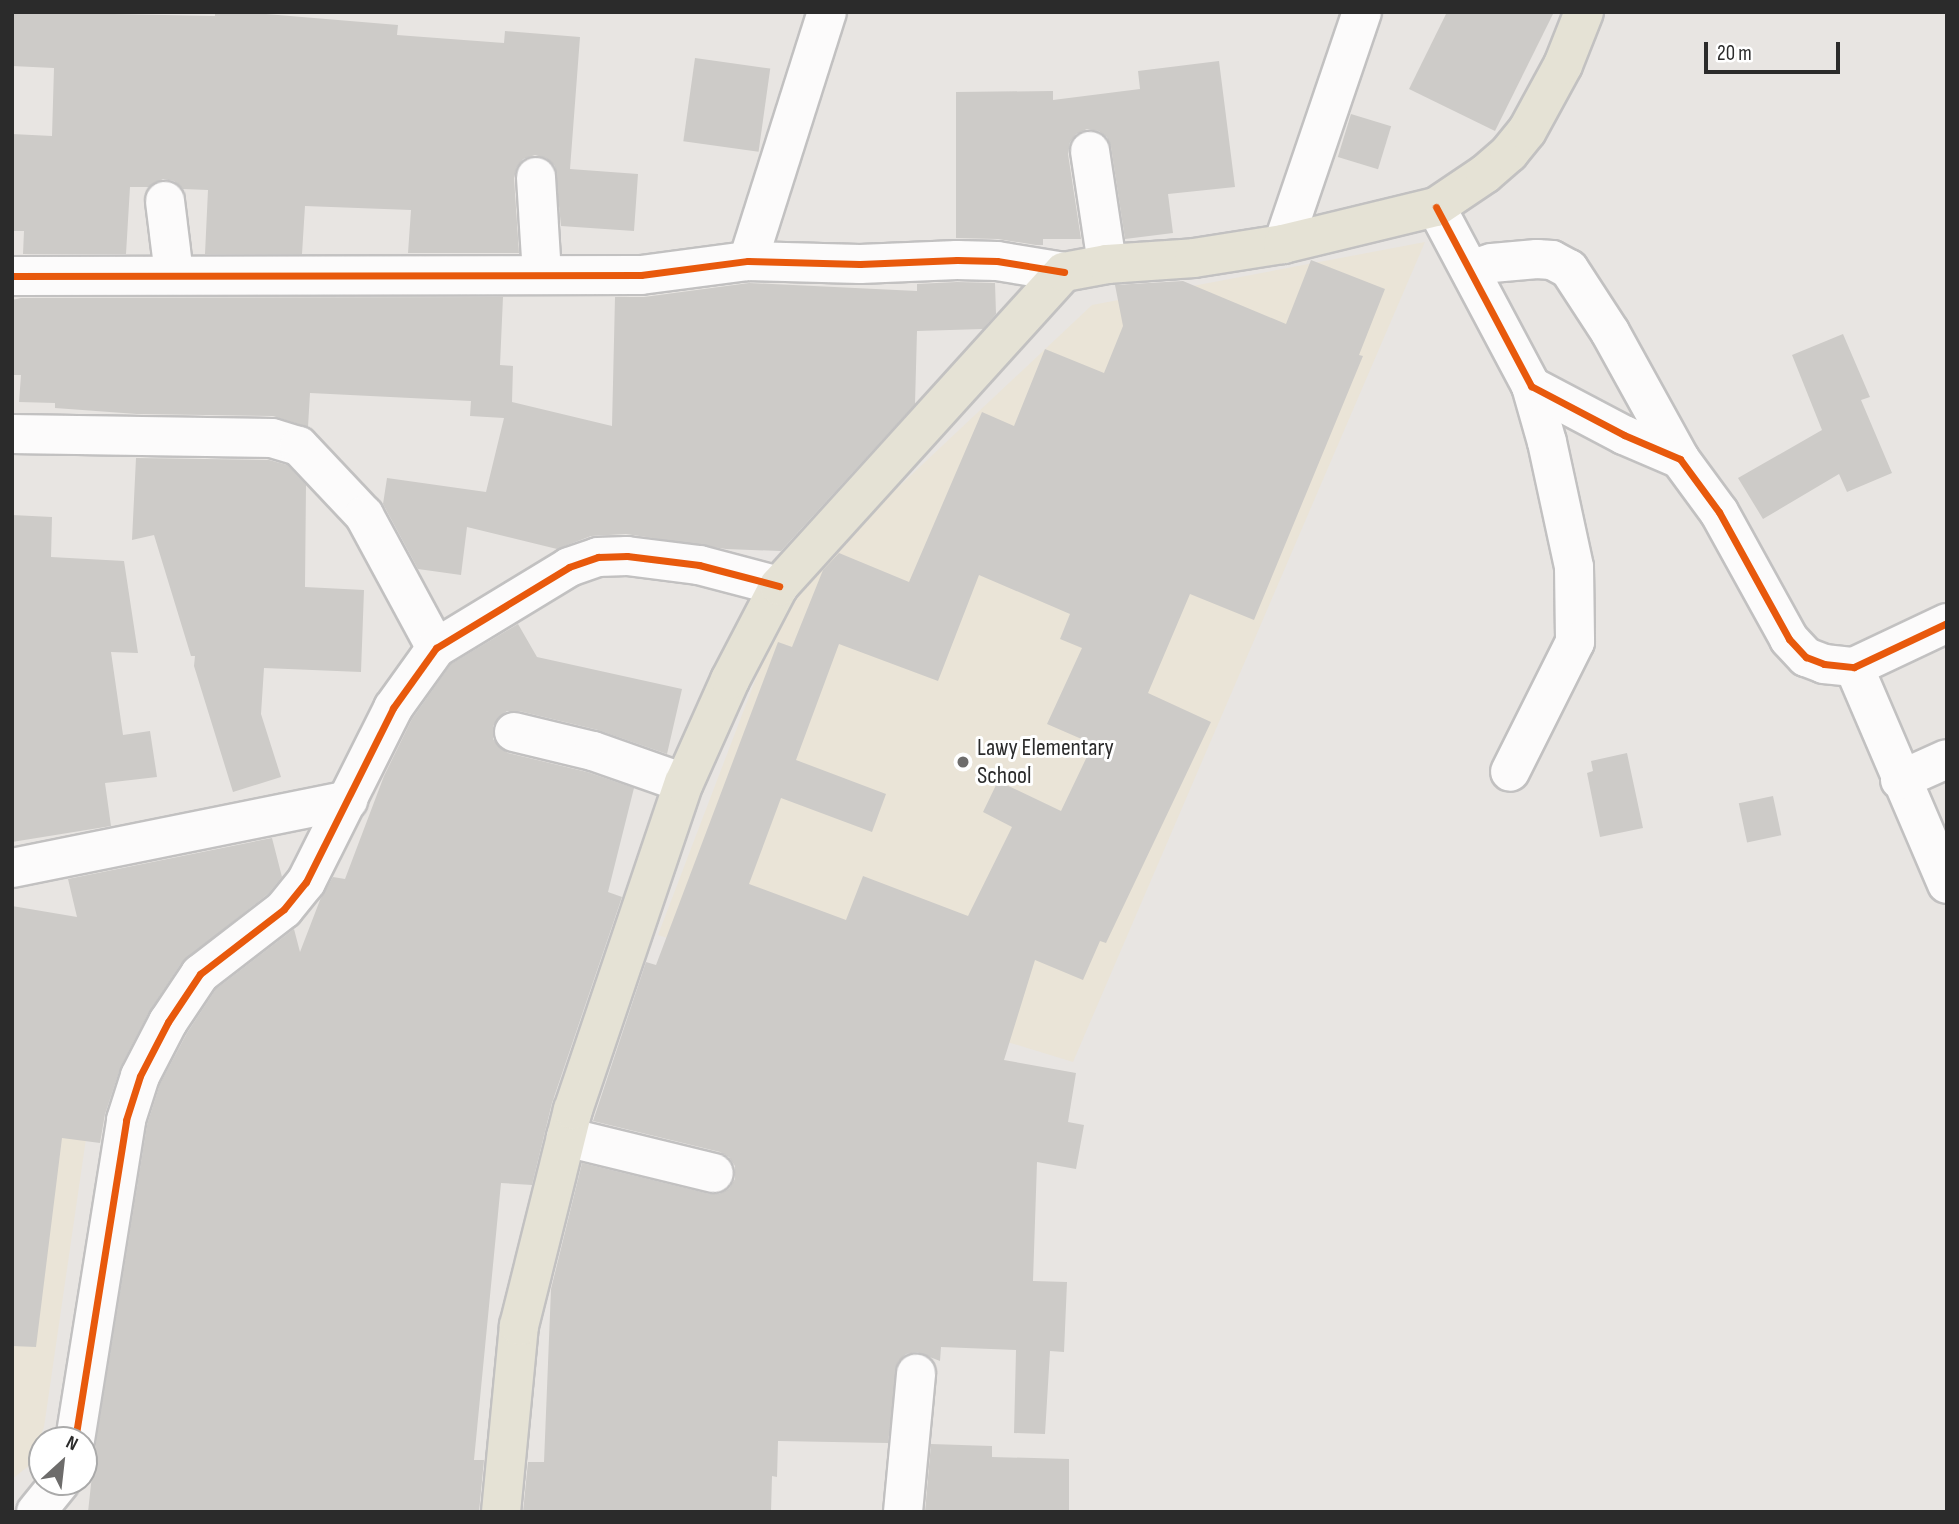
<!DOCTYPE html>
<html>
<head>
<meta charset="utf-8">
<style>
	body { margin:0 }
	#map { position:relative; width:1959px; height:1524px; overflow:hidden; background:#e8e5e2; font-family:"Sofia Sans Condensed",sans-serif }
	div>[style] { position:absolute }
	.education>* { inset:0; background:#eae4d7 }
	.building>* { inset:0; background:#cdcbc8; transform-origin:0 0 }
	.roads { filter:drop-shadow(2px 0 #c2c1c1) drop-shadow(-2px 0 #c2c1c1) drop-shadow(0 2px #c2c1c1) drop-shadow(0 -2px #c2c1c1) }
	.minor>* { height:38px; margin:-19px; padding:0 19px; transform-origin:19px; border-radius:19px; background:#fcfbfb }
	.major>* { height:38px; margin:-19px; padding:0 19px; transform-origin:19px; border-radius:19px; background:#e5e2d5 }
	.cycleway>* { height:7px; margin:-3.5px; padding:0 3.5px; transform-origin:3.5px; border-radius:3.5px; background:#e8590c }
	.dots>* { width:19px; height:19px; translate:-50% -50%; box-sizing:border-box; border:4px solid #fff; border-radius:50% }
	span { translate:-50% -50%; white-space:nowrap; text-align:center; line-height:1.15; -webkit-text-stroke:6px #fff; paint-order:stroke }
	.poi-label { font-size:24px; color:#2b2b2b }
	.left { translate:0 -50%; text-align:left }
	.frame { position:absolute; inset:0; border:14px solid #2b2b2b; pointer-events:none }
	.north { position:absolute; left:28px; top:1426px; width:70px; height:70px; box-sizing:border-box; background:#fff; border:2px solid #aaa; border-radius:50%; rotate:27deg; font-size:19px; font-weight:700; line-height:28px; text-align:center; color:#2b2b2b }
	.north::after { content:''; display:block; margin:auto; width:24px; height:32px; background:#6d6c6b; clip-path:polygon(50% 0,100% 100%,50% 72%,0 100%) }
	.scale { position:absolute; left:1704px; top:42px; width:136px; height:32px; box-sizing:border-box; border:4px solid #2b2b2b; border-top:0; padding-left:9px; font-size:21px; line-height:24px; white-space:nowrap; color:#2b2b2b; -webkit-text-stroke:5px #fff; paint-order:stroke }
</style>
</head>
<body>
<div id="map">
	<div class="education">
		<i style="clip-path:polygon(1425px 242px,1073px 1062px,658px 935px,790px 589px,1092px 305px)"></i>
		<i style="clip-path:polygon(12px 1117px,88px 1125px,44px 1427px,30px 1465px,12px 1479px)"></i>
	</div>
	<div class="building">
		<i style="clip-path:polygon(12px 12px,215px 16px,215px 12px,241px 12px,398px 25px,397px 35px,504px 43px,505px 31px,580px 37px,570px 169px,638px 174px,634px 231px,561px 226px,555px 166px,546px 158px,535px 155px,523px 159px,517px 167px,514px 178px,519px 253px,408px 253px,411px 210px,305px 206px,302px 254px,205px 254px,208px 190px,183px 189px,174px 181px,163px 179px,149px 187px,130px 187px,126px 254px,23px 254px,24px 231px,12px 231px,12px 134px,52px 136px,54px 68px,12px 66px)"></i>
		<i style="clip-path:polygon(1447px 12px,1554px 12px,1495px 131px,1409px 89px)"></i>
		<i style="left:695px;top:58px;width:76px;height:84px;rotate:8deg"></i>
		<i style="clip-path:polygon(1219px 61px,1235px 187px,1168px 194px,1173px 233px,1125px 239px,1111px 147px,1107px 137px,1099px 131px,1087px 129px,1076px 134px,1070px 142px,1068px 154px,1081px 239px,1043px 239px,1043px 245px,1036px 245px,998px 239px,956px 238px,956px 92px,1053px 91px,1053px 100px,1140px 89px,1138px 71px)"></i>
		<i style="left:1351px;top:114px;width:42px;height:45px;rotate:17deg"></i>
		<i style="clip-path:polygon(evenodd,1311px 260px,1385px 289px,1359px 355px,1363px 356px,1254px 620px,1190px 594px,1148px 693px,1211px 722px,1106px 943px,1100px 941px,1083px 980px,1035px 960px,1004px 1060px,1076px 1073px,1068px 1122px,1084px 1125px,1076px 1169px,1037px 1162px,1033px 1281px,1067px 1282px,1064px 1352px,1050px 1351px,1045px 1434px,1014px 1433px,1016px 1350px,941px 1347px,940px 1361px,917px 1352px,906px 1354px,898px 1362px,888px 1443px,778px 1441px,777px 1477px,772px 1476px,771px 1512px,523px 1512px,528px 1462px,544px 1462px,551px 1289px,582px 1163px,710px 1194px,719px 1194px,729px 1189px,735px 1179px,735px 1166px,729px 1157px,720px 1152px,593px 1121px,646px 962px,656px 965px,778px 642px,792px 647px,823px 570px,839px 553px,909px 582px,982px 412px,1014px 426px,1045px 349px,1104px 373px,1123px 326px,1115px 285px,1183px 281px,1286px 324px,1311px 260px,979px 575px,1070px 614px,1060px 639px,1082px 648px,1047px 724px,1093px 744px,1061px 811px,998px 781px,983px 812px,1012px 827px,968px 916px,863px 876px,846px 920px,749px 884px,781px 798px,872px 832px,886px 794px,796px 760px,839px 644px,938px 681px,979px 575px)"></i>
		<i style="clip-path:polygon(957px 282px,995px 283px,996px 314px,983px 329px,917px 331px,915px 404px,781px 551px,726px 549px,626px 534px,591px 536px,557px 549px,467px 527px,461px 575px,418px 569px,383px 504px,387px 478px,486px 492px,504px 418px,470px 416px,471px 401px,310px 393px,308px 427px,273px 416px,137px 414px,55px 408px,55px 403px,19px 402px,21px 375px,12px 375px,12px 300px,21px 298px,503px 297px,500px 365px,513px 366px,512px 402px,612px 426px,615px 297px,644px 297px,749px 283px,917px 291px,917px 284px)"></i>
		<i style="clip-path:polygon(1843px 334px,1870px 397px,1861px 400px,1892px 473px,1847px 492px,1839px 474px,1763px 519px,1738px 478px,1822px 430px,1792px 355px)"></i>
		<i style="clip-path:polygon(136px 458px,269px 460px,287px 465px,306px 485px,305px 587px,364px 590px,361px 672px,264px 668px,261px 714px,281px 777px,233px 792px,194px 666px,195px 656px,191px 656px,154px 535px,132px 540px)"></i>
		<i style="clip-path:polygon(12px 515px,52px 517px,51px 557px,124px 561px,138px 653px,111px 652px,123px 735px,150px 731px,157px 777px,105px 783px,111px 826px,12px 842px)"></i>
		<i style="clip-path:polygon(518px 624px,537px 657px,682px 689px,667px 754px,598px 730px,519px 711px,507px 711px,499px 717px,493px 726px,493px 739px,499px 747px,508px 753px,587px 772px,634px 788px,608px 892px,622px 897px,552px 1103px,532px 1185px,501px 1183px,474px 1460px,484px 1460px,479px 1512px,88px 1512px,95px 1448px,147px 1125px,160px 1084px,187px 1033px,216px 989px,294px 929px,300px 952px,320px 900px,333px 877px,345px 879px,384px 776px,412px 719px,451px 664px)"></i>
		<i style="clip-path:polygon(1627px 753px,1643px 828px,1600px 837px,1587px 773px,1593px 771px,1591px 761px)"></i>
		<i style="left:1773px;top:796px;width:40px;height:35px;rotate:78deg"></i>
		<i style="clip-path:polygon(272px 838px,282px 877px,269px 893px,182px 962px,149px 1012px,121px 1066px,105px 1114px,100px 1143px,62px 1138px,36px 1347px,12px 1346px,12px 906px,77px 917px,68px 879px)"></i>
		<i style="clip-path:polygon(931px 1444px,992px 1446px,992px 1457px,1069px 1459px,1069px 1512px,925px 1512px)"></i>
	</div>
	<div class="roads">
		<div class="minor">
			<i style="left:1090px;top:151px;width:114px;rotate:81.4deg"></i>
			<i style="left:536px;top:177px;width:97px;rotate:86.5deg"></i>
			<i style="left:165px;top:201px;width:74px;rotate:83deg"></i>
			<i style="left:1436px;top:207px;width:203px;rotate:62deg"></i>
			<i style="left:1531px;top:386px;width:58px;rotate:74.1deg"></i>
			<i style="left:1547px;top:442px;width:128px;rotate:77.8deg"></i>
			<i style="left:1574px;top:567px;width:75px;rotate:89.2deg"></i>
			<i style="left:1575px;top:642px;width:145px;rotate:116.6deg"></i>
			<i style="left:1283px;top:244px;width:245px;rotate:-71.2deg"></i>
			<i style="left:748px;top:261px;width:261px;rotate:-72.4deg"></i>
			<i style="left:1470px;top:270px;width:23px;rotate:-18deg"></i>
			<i style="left:1492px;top:263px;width:45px;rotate:-5.1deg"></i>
			<i style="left:1537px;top:259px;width:15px;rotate:4deg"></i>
			<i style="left:1552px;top:260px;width:19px;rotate:28deg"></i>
			<i style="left:1569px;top:269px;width:75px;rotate:56.9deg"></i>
			<i style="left:1610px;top:332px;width:145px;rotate:61.1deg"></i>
			<i style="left:12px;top:276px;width:629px;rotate:-0.09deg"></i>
			<i style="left:641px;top:275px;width:108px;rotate:-7.5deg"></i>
			<i style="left:748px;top:261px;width:112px;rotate:1.5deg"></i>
			<i style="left:860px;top:264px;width:97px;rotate:-2.4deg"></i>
			<i style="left:957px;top:260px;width:40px;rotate:1.4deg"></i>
			<i style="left:997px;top:261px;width:68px;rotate:9.3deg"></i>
			<i style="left:1531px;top:386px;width:105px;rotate:27.8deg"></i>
			<i style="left:1624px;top:435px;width:61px;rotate:23.2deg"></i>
			<i style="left:1680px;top:459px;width:66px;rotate:53.7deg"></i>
			<i style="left:1719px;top:512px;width:145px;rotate:61.1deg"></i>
			<i style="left:1789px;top:639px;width:25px;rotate:47deg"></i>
			<i style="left:1806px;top:657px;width:19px;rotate:21deg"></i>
			<i style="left:1824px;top:664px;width:30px;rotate:6deg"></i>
			<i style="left:1854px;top:667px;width:103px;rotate:-25.3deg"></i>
			<i style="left:12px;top:434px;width:260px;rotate:0.9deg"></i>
			<i style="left:272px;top:438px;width:28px;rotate:17deg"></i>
			<i style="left:299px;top:446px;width:95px;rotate:46.7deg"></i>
			<i style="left:364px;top:515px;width:151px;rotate:61.6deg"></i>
			<i style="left:1854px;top:667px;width:236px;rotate:66.8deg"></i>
			<i style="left:514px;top:732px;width:81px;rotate:13.5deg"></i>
			<i style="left:593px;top:751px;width:96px;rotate:19.4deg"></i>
			<i style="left:1900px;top:780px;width:51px;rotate:-24.1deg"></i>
			<i style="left:12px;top:868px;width:343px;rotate:-11.4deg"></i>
			<i style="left:566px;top:1137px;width:152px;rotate:13.7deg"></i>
			<i style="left:75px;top:1440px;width:324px;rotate:-80.9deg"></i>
			<i style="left:126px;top:1120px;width:46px;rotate:-72.3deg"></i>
			<i style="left:140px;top:1076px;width:61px;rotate:-62.6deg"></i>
			<i style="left:168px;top:1022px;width:58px;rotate:-56.3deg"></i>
			<i style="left:200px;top:974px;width:106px;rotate:-37.7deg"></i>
			<i style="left:284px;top:909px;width:35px;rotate:-51deg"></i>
			<i style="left:306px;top:882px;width:195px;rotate:-63.4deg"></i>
			<i style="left:393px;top:708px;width:74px;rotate:-54.4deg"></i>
			<i style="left:436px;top:648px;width:156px;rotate:-31.3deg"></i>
			<i style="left:569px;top:567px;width:31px;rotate:-19deg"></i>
			<i style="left:598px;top:557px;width:29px;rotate:-2deg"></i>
			<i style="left:627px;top:556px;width:73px;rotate:7.1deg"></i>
			<i style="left:699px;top:565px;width:83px;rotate:14.7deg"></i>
			<i style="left:36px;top:1512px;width:38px;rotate:-51deg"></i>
			<i style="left:903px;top:1512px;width:139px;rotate:-84.6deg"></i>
		</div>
		<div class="major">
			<i style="left:501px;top:1512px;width:187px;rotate:-84.5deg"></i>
			<i style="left:519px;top:1326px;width:223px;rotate:-76deg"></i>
			<i style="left:573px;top:1110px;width:345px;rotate:-71.3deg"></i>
			<i style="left:684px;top:783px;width:113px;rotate:-65.9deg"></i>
			<i style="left:730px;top:680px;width:106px;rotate:-62.5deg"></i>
			<i style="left:779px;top:586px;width:424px;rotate:-47.8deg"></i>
			<i style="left:1064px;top:272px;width:44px;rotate:-10.5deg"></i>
			<i style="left:1107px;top:264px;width:87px;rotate:-3.9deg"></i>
			<i style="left:1194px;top:258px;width:90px;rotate:-8.9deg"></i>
			<i style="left:1283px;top:244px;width:157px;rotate:-13.6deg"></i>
			<i style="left:1436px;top:207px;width:59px;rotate:-34deg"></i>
			<i style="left:1485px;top:174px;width:32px;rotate:-41deg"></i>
			<i style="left:1509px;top:153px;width:28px;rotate:-51deg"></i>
			<i style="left:1527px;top:131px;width:75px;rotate:-61.4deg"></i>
			<i style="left:1563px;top:65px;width:57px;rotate:-68.4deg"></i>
		</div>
	</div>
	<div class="cycleway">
		<i style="left:1436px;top:207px;width:203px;rotate:62deg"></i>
		<i style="left:1531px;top:386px;width:105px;rotate:27.8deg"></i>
		<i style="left:1624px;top:435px;width:61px;rotate:23.2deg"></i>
		<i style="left:1680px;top:459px;width:66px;rotate:53.7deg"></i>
		<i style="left:1719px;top:512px;width:145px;rotate:61.1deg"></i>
		<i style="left:1789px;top:639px;width:25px;rotate:47deg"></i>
		<i style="left:1806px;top:657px;width:19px;rotate:21deg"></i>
		<i style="left:1824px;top:664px;width:30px;rotate:6deg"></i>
		<i style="left:1854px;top:667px;width:103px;rotate:-25.3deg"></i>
		<i style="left:12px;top:276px;width:629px;rotate:-0.09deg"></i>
		<i style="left:641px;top:275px;width:108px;rotate:-7.5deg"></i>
		<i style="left:748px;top:261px;width:112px;rotate:1.5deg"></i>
		<i style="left:860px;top:264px;width:97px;rotate:-2.4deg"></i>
		<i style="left:957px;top:260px;width:40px;rotate:1.4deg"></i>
		<i style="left:997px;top:261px;width:68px;rotate:9.3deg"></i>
		<i style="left:75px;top:1440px;width:324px;rotate:-80.9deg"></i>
		<i style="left:126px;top:1120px;width:46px;rotate:-72.3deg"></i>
		<i style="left:140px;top:1076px;width:61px;rotate:-62.6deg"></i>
		<i style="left:168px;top:1022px;width:58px;rotate:-56.3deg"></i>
		<i style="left:200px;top:974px;width:106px;rotate:-37.7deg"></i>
		<i style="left:284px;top:909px;width:35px;rotate:-51deg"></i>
		<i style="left:306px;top:882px;width:195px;rotate:-63.4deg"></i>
		<i style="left:393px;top:708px;width:74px;rotate:-54.4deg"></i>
		<i style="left:436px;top:648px;width:156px;rotate:-31.3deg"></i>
		<i style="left:569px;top:567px;width:31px;rotate:-19deg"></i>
		<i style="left:598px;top:557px;width:29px;rotate:-2deg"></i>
		<i style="left:627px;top:556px;width:73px;rotate:7.1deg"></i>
		<i style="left:699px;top:565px;width:83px;rotate:14.7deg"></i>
	</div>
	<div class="dots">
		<i style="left:963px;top:762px;background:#6d6c6b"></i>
	</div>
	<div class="poi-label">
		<span class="left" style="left:977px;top:762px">Lawy Elementary<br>School</span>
	</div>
	<div class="frame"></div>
	<div class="north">N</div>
	<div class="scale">20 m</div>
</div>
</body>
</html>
